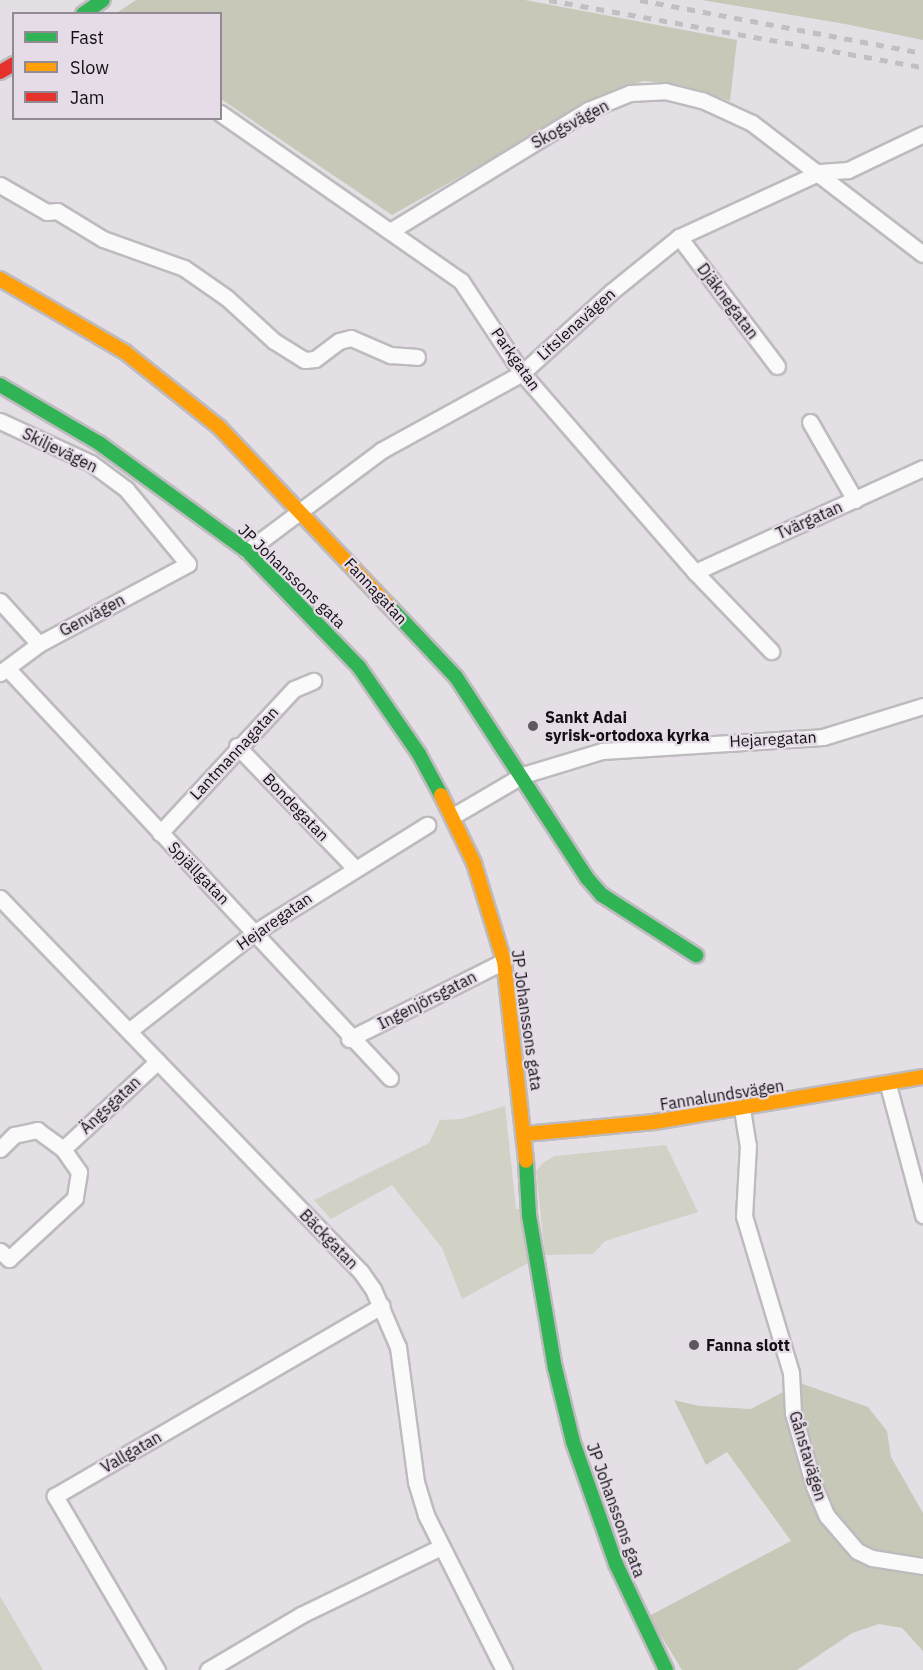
<!DOCTYPE html>
<html>
<head>
<meta charset="utf-8">
<style>
	body { margin:0 }
	#map { position:relative; width:923px; height:1670px; overflow:hidden; background:#e4dfe4; font-family:"IBM Plex Sans",sans-serif }
	div>[style] { position:absolute }
	.green>* { inset:0; background:#d1d1c5 }
	.forest>* { inset:0; background:#c7c8b7 }
	.roads { filter:drop-shadow(2px 0 #bebbbf) drop-shadow(-2px 0 #bebbbf) drop-shadow(0 2px #bebbbf) drop-shadow(0 -2px #bebbbf) }
	.street>* { height:15px; margin:-7.5px; padding:0 7.5px; transform-origin:7.5px; border-radius:7.5px; background:#fbfafb }
	.fast>* { height:14px; margin:-7px; padding:0 7px; transform-origin:7px; border-radius:7px; background:#30b455 }
	.slow>* { height:14px; margin:-7px; padding:0 7px; transform-origin:7px; border-radius:7px; background:#ff9f0a }
	.jam>* { height:14px; margin:-7px; padding:0 7px; transform-origin:7px; border-radius:7px; background:#e5322d }
	.rail>* { height:4.5px; margin-top:-2.25px; transform-origin:0; background:repeating-linear-gradient(90deg,#c0c0c0 0 8px,transparent 0 16px) }
	.dots>* { width:16px; height:16px; translate:-50% -50%; box-sizing:border-box; border:3px solid #e5dce7; border-radius:50% }
	span { translate:-50% -50%; white-space:nowrap; text-align:center; line-height:1.15; -webkit-text-stroke:4.5px #e5dce7; paint-order:stroke }
	.street-label { font-size:16px; color:#131014 }
	.poi-label { font-size:16px; color:#131014; font-weight:700 }
	.left { translate:0 -50%; text-align:left }
	.legend { position:absolute; left:12px; top:12px; width:210px; height:108px; box-sizing:border-box; background:#e5dce7; border:2px solid #918a93; margin:0; padding:8px 10px; list-style:none; font-size:18px; color:#131014 }
	.legend li { display:flex; align-items:center; gap:12px; height:30px }
	.legend b { width:30px; border:2px solid #918a93 }
</style>
</head>
<body>
<div id="map">
	<div class="green">
		<i style="clip-path:polygon(505px 1106px,516px 1209px,523px 1209px,528px 1263px,462px 1299px,442px 1248px,392px 1185px,331px 1219px,314px 1200px,429px 1143px,440px 1120px,461px 1119px)"></i>
		<i style="clip-path:polygon(666px 1145px,698px 1212px,605px 1241px,593px 1254px,545px 1255px,536px 1171px,544px 1162px,555px 1156px)"></i>
		<i style="clip-path:polygon(0 1596px,43px 1670px,0 1670px)"></i>
	</div>
	<div class="forest">
		<i style="clip-path:polygon(136px 0,525px 0,737px 40px,730px 101px,678px 84px,643px 81px,612px 91px,392px 215px,221px 99px,220px 14px,118px 12px)"></i>
		<i style="clip-path:polygon(702px 0,923px 0,923px 40px,845px 24px)"></i>
		<i style="clip-path:polygon(800px 1383px,868px 1407px,887px 1431px,891px 1457px,923px 1513px,923px 1651px,902px 1628px,879px 1624px,852px 1633px,797px 1670px,682px 1670px,649px 1616px,791px 1541px,727px 1452px,706px 1465px,674px 1400px,699px 1406px,751px 1409px)"></i>
	</div>
	<div class="roads">
		<div class="street">
			<i style="left:220px;top:113px;width:294px;rotate:34.9deg"></i>
			<i style="left:461px;top:281px;width:110px;rotate:56.5deg"></i>
			<i style="left:522px;top:373px;width:264px;rotate:49deg"></i>
			<i style="left:695px;top:572px;width:110px;rotate:46.1deg"></i>
			<i style="left:0;top:185px;width:54px;rotate:29.9deg"></i>
			<i style="left:47px;top:212px;width:10px;rotate:-6deg"></i>
			<i style="left:57px;top:211px;width:54px;rotate:31.3deg"></i>
			<i style="left:103px;top:239px;width:86px;rotate:19.7deg"></i>
			<i style="left:184px;top:268px;width:52px;rotate:34.9deg"></i>
			<i style="left:227px;top:298px;width:64px;rotate:42.5deg"></i>
			<i style="left:274px;top:341px;width:36px;rotate:32deg"></i>
			<i style="left:305px;top:360px;width:10px;rotate:-6deg"></i>
			<i style="left:315px;top:359px;width:30px;rotate:-37deg"></i>
			<i style="left:339px;top:341px;width:12px;rotate:-14deg"></i>
			<i style="left:351px;top:338px;width:43px;rotate:23.6deg"></i>
			<i style="left:390px;top:355px;width:27px;rotate:4deg"></i>
			<i style="left:392px;top:230px;width:230px;rotate:-31.5deg"></i>
			<i style="left:588px;top:110px;width:45px;rotate:-22deg"></i>
			<i style="left:630px;top:93px;width:35px;rotate:-3deg"></i>
			<i style="left:665px;top:91px;width:38px;rotate:14deg"></i>
			<i style="left:702px;top:100px;width:55px;rotate:24.7deg"></i>
			<i style="left:752px;top:123px;width:215px;rotate:37.5deg"></i>
			<i style="left:679px;top:237px;width:162px;rotate:52.8deg"></i>
			<i style="left:0;top:421px;width:100px;rotate:24.8deg"></i>
			<i style="left:91px;top:463px;width:44px;rotate:36.6deg"></i>
			<i style="left:126px;top:489px;width:97px;rotate:50.4deg"></i>
			<i style="left:188px;top:564px;width:169px;rotate:151.8deg"></i>
			<i style="left:39px;top:644px;width:49px;rotate:143.4deg"></i>
			<i style="left:810px;top:422px;width:90px;rotate:60deg"></i>
			<i style="left:247px;top:551px;width:169px;rotate:-36.8deg"></i>
			<i style="left:382px;top:450px;width:160px;rotate:-28.8deg"></i>
			<i style="left:522px;top:373px;width:120px;rotate:-42.3deg"></i>
			<i style="left:611px;top:292px;width:87px;rotate:-39deg"></i>
			<i style="left:679px;top:237px;width:155px;rotate:-24.7deg"></i>
			<i style="left:820px;top:172px;width:28px;rotate:-4deg"></i>
			<i style="left:848px;top:170px;width:83px;rotate:-25.6deg"></i>
			<i style="left:695px;top:572px;width:251px;rotate:-24.5deg"></i>
			<i style="left:0;top:601px;width:58px;rotate:47.8deg"></i>
			<i style="left:7px;top:668px;width:561px;rotate:46.95deg"></i>
			<i style="left:237px;top:746px;width:168px;rotate:46deg"></i>
			<i style="left:453px;top:816px;width:81px;rotate:-30.4deg"></i>
			<i style="left:523px;top:775px;width:83px;rotate:-16.9deg"></i>
			<i style="left:602px;top:751px;width:221px;rotate:-3.6deg"></i>
			<i style="left:823px;top:737px;width:105px;rotate:-17.2deg"></i>
			<i style="left:160px;top:833px;width:197px;rotate:-47.1deg"></i>
			<i style="left:294px;top:689px;width:21px;rotate:-23deg"></i>
			<i style="left:0;top:898px;width:520px;rotate:46.01deg"></i>
			<i style="left:361px;top:1272px;width:21px;rotate:55deg"></i>
			<i style="left:373px;top:1289px;width:63px;rotate:66.7deg"></i>
			<i style="left:398px;top:1347px;width:136px;rotate:82.4deg"></i>
			<i style="left:416px;top:1482px;width:34px;rotate:73deg"></i>
			<i style="left:426px;top:1515px;width:174px;rotate:63.3deg"></i>
			<i style="left:130px;top:1030px;width:159px;rotate:-38.1deg"></i>
			<i style="left:255px;top:932px;width:203px;rotate:-31.9deg"></i>
			<i style="left:349px;top:1039px;width:174px;rotate:-26.7deg"></i>
			<i style="left:888px;top:1085px;width:135px;rotate:74.9deg"></i>
			<i style="left:742px;top:1109px;width:36px;rotate:81deg"></i>
			<i style="left:748px;top:1145px;width:71px;rotate:93.2deg"></i>
			<i style="left:744px;top:1216px;width:164px;rotate:73.3deg"></i>
			<i style="left:791px;top:1373px;width:40px;rotate:87.1deg"></i>
			<i style="left:793px;top:1413px;width:76px;rotate:74deg"></i>
			<i style="left:814px;top:1486px;width:33px;rotate:67deg"></i>
			<i style="left:827px;top:1516px;width:46px;rotate:49.4deg"></i>
			<i style="left:857px;top:1551px;width:17px;rotate:25deg"></i>
			<i style="left:872px;top:1558px;width:52px;rotate:8.9deg"></i>
			<i style="left:0;top:1149px;width:20px;rotate:-45deg"></i>
			<i style="left:14px;top:1135px;width:24px;rotate:-12deg"></i>
			<i style="left:37px;top:1130px;width:32px;rotate:36deg"></i>
			<i style="left:63px;top:1149px;width:28px;rotate:55deg"></i>
			<i style="left:79px;top:1172px;width:26px;rotate:99deg"></i>
			<i style="left:75px;top:1198px;width:90px;rotate:137.3deg"></i>
			<i style="left:9px;top:1259px;width:12px;rotate:-138deg"></i>
			<i style="left:63px;top:1149px;width:129px;rotate:-42.8deg"></i>
			<i style="left:157px;top:1670px;width:202px;rotate:-120.4deg"></i>
			<i style="left:55px;top:1496px;width:378px;rotate:-30.2deg"></i>
			<i style="left:208px;top:1670px;width:108px;rotate:-30.6deg"></i>
			<i style="left:301px;top:1615px;width:156px;rotate:-25.9deg"></i>
		</div>
		<div class="fast">
			<i style="left:83px;top:14px;width:24px;rotate:-35deg"></i>
			<i style="left:0;top:385px;width:115px;rotate:30.4deg"></i>
			<i style="left:99px;top:443px;width:183px;rotate:36.1deg"></i>
			<i style="left:247px;top:551px;width:161px;rotate:46deg"></i>
			<i style="left:359px;top:667px;width:106px;rotate:55.4deg"></i>
			<i style="left:419px;top:754px;width:47px;rotate:61.8deg"></i>
			<i style="left:390px;top:607px;width:96px;rotate:46.7deg"></i>
			<i style="left:456px;top:677px;width:240px;rotate:56.9deg"></i>
			<i style="left:587px;top:878px;width:23px;rotate:49deg"></i>
			<i style="left:602px;top:895px;width:112px;rotate:32.6deg"></i>
			<i style="left:526px;top:1161px;width:54px;rotate:86.8deg"></i>
			<i style="left:529px;top:1215px;width:155px;rotate:80.4deg"></i>
			<i style="left:555px;top:1368px;width:76px;rotate:76.3deg"></i>
			<i style="left:573px;top:1442px;width:129px;rotate:70.6deg"></i>
			<i style="left:616px;top:1564px;width:117px;rotate:64.7deg"></i>
		</div>
		<div class="slow">
			<i style="left:0;top:279px;width:145px;rotate:30.3deg"></i>
			<i style="left:125px;top:352px;width:120px;rotate:38.6deg"></i>
			<i style="left:219px;top:427px;width:248px;rotate:46.5deg"></i>
			<i style="left:441px;top:795px;width:76px;rotate:64.1deg"></i>
			<i style="left:474px;top:863px;width:102px;rotate:73deg"></i>
			<i style="left:504px;top:961px;width:201px;rotate:83.7deg"></i>
			<i style="left:525px;top:1134px;width:130px;rotate:-5.3deg"></i>
			<i style="left:654px;top:1122px;width:273px;rotate:-9.5deg"></i>
		</div>
		<div class="jam">
			<i style="left:0;top:72px;width:16px;rotate:-30deg"></i>
		</div>
	</div>
	<div class="rail">
		<i style="left:549px;top:0;width:380px;rotate:10.2deg"></i>
		<i style="left:640px;top:0;width:288px;rotate:10.6deg"></i>
	</div>
	<div class="dots">
		<i style="left:533px;top:726px;background:#5c585d"></i>
		<i style="left:694px;top:1345px;background:#5c585d"></i>
	</div>
	<div class="street-label">
		<span style="left:570px;top:124px;rotate:-28deg">Skogsvägen</span>
		<span style="left:728px;top:301px;rotate:53deg">Djäknegatan</span>
		<span style="left:576px;top:324px;rotate:-42deg">Litslenavägen</span>
		<span style="left:516px;top:359px;rotate:55deg">Parkgatan</span>
		<span style="left:60px;top:450px;rotate:26deg">Skiljevägen</span>
		<span style="left:809px;top:520px;rotate:-24deg">Tvärgatan</span>
		<span style="left:292px;top:576px;rotate:44deg">JP Johanssons gata</span>
		<span style="left:376px;top:591px;rotate:47deg">Fannagatan</span>
		<span style="left:92px;top:615px;rotate:-28deg">Genvägen</span>
		<span style="left:773px;top:739px;rotate:-3deg">Hejaregatan</span>
		<span style="left:234px;top:753px;rotate:-47deg">Lantmannagatan</span>
		<span style="left:296px;top:807px;rotate:46deg">Bondegatan</span>
		<span style="left:199px;top:873px;rotate:46deg">Spjällgatan</span>
		<span style="left:274px;top:921px;rotate:-35deg">Hejaregatan</span>
		<span style="left:427px;top:1000px;rotate:-27deg">Ingenjörsgatan</span>
		<span style="left:527px;top:1020px;rotate:82deg">JP Johanssons gata</span>
		<span style="left:722px;top:1095px;rotate:-9deg">Fannalundsvägen</span>
		<span style="left:110px;top:1105px;rotate:-43deg">Ängsgatan</span>
		<span style="left:329px;top:1239px;rotate:46deg">Bäckgatan</span>
		<span style="left:131px;top:1452px;rotate:-30deg">Vallgatan</span>
		<span style="left:808px;top:1456px;rotate:73deg">Gånstavägen</span>
		<span style="left:616px;top:1510px;rotate:70deg">JP Johanssons gata</span>
	</div>
	<div class="poi-label">
		<span class="left" style="left:545px;top:726px">Sankt Adai<br>syrisk-ortodoxa kyrka</span>
		<span class="left" style="left:706px;top:1345px">Fanna slott</span>
	</div>
	<ul class="legend">
	<li><b style="height:8px;background:#30b455"></b>Fast</li>
	<li><b style="height:8px;background:#ff9f0a"></b>Slow</li>
	<li><b style="height:8px;background:#e5322d"></b>Jam</li>
	</ul>
</div>
</body>
</html>
